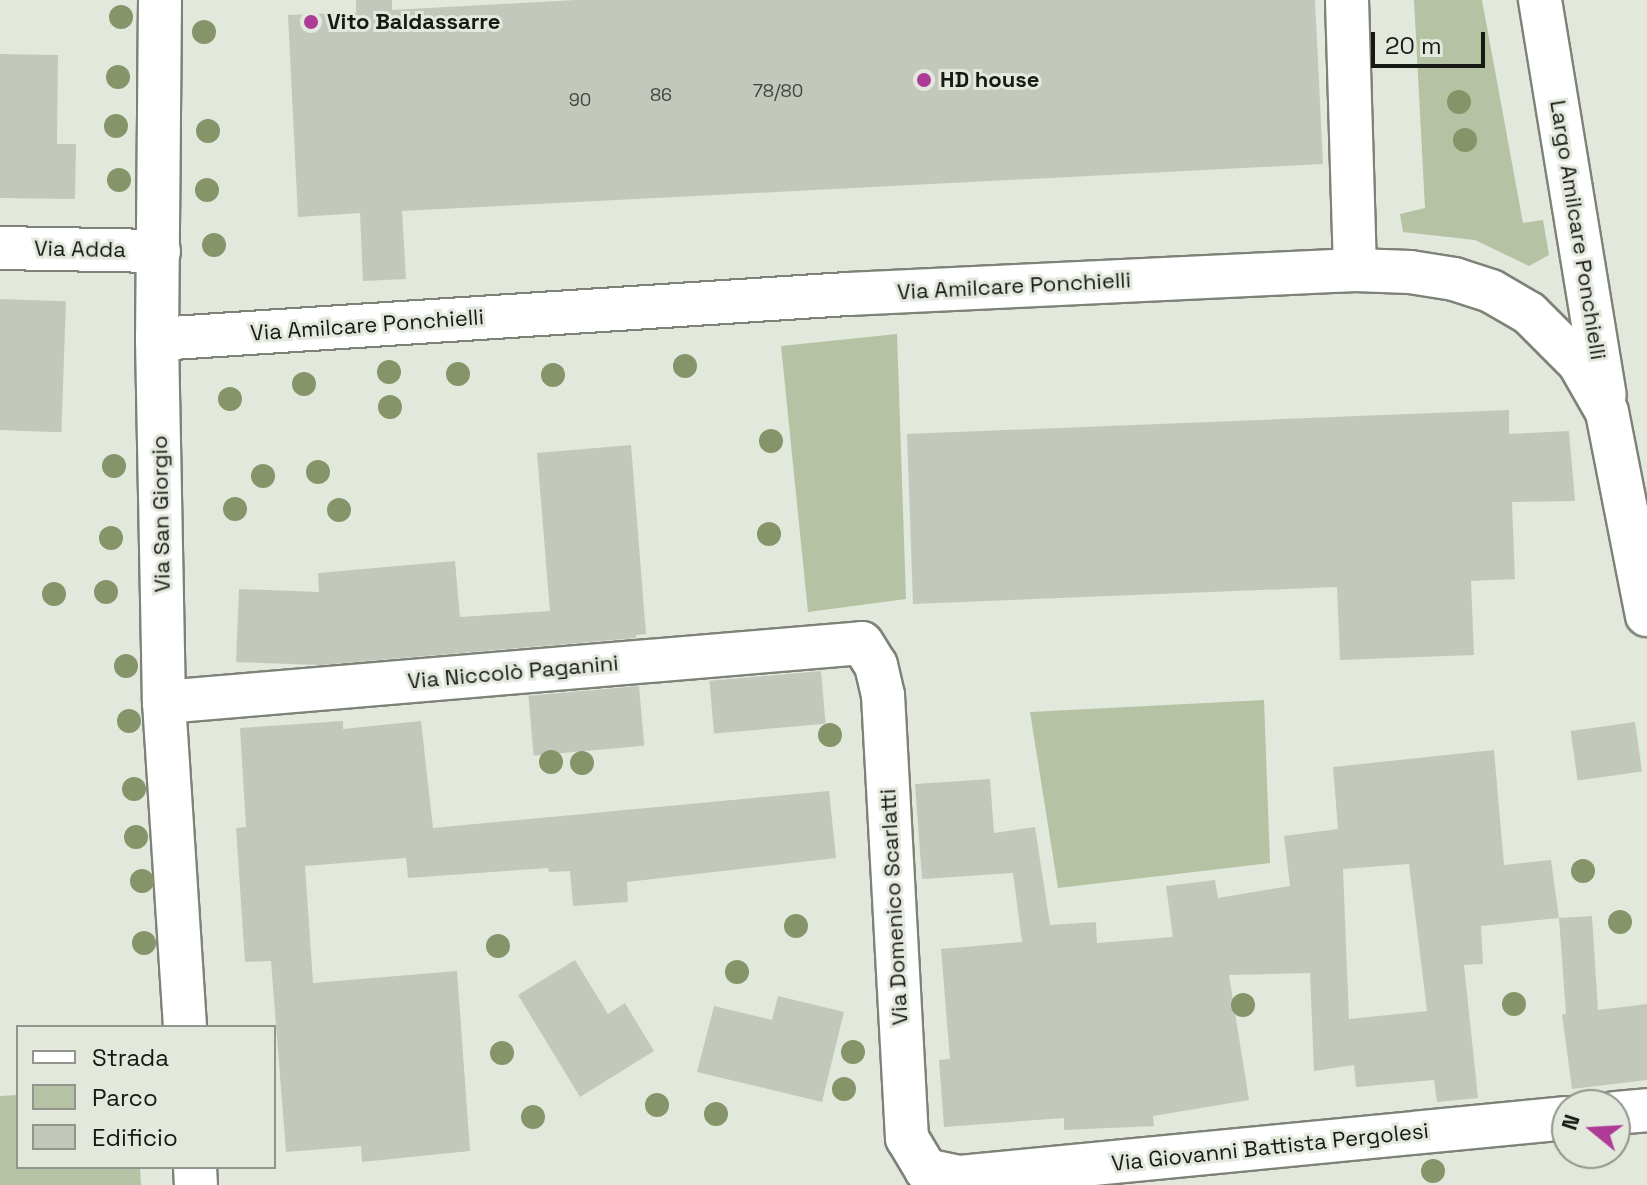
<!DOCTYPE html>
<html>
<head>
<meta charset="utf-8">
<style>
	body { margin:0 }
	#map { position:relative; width:1647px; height:1185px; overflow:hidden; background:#e3e8dc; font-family:"Space Grotesk",sans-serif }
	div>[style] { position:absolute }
	.green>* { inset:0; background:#b5c2a3 }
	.building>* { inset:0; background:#c3c8bc; transform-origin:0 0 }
	.roads { filter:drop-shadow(2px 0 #7e8378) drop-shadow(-2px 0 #7e8378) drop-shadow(0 2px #7e8378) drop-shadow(0 -2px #7e8378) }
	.minor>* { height:42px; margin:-21px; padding:0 21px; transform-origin:21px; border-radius:21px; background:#fff }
	.trees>* { width:24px; height:24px; margin:-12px; border-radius:50%; background:#869469 }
	.dots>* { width:22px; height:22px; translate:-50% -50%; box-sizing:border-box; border:4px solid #e3e8dc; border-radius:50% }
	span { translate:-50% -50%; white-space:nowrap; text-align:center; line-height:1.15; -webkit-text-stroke:6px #e3e8dc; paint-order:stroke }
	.number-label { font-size:18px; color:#42453f }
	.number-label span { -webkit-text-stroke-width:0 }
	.poi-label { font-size:22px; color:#171915; font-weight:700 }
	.left { translate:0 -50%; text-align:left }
	.street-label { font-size:22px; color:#171915 }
	.legend { position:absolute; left:16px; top:1025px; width:260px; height:144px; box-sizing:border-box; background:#e3e8dc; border:2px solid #91958c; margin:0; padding:10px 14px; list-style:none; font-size:24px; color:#171915 }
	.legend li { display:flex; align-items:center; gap:16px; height:40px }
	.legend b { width:40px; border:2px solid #91958c }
	.north { position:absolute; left:1551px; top:1089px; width:80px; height:80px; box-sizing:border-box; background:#e3e8dc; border:2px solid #91958c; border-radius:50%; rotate:288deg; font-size:22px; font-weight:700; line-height:32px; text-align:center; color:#171915 }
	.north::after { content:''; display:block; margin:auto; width:28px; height:36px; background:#ae3c97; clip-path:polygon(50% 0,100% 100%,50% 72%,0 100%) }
	.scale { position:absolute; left:1371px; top:32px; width:114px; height:36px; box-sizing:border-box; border:4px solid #171915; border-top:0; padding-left:10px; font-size:24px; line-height:28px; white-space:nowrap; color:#171915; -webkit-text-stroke:6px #e3e8dc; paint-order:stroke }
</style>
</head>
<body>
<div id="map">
	<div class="green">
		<i style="clip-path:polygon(1414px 0,1482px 0,1523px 223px,1543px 220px,1549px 255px,1529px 266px,1475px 240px,1403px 232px,1400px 214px,1425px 208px)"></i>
		<i style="clip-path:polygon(897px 334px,906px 599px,808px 612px,781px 346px)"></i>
		<i style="clip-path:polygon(1264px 700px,1270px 863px,1058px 888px,1030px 712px)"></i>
		<i style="clip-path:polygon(18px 1095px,18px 1167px,140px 1167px,141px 1185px,0 1185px,0 1096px)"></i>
	</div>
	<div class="building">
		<i style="clip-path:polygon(356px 0,392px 0,392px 10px,575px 0,1315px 0,1323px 164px,402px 211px,406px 279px,363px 281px,360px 213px,298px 217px,288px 15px,356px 12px)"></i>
		<i style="clip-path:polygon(0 54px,58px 55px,57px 144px,76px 144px,75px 199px,0 198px)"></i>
		<i style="left:0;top:299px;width:66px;height:131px;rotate:2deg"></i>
		<i style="clip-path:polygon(1509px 410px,1509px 434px,1569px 431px,1575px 501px,1512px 502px,1515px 579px,1471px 581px,1474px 655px,1340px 660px,1337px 587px,913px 604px,907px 434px)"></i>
		<i style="clip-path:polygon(631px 445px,646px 634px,636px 635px,636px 638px,320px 665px,236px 662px,239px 589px,319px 592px,318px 573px,455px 561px,460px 617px,550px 611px,537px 453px)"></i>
		<i style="left:821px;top:671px;width:53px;height:112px;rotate:85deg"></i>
		<i style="left:639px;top:686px;width:60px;height:111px;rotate:85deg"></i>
		<i style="clip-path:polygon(343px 721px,343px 729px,421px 721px,433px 828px,829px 791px,836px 858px,627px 882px,628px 902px,573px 906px,570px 871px,549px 872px,548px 868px,408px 878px,406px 858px,305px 866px,313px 983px,457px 971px,470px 1151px,362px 1162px,361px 1146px,286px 1152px,271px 961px,245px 962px,236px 828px,246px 827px,240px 728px)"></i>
		<i style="left:1635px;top:722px;width:50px;height:65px;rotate:82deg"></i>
		<i style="clip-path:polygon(evenodd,1494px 750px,1504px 865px,1551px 860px,1559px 918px,1481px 926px,1483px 964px,1464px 965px,1478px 1098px,1437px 1102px,1434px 1080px,1356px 1087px,1354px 1065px,1314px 1071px,1310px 973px,1229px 975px,1249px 1100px,1153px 1116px,1154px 1126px,1064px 1130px,1064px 1118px,944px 1127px,939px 1060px,950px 1059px,941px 949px,1022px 942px,1013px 873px,922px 879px,915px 784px,990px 779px,994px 833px,1035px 827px,1050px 925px,1096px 922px,1097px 943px,1173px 937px,1166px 886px,1215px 880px,1218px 898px,1290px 886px,1284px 836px,1338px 829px,1333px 767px,1494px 750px,1409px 864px,1427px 1011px,1349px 1019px,1343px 869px,1409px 864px)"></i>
		<i style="clip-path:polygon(1592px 916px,1598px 1010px,1647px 1004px,1647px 1080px,1572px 1089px,1562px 1014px,1566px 1014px,1559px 918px)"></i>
		<i style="clip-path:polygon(575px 960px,608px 1014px,625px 1003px,654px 1051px,580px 1097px,518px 995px)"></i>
		<i style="clip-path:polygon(778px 996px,844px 1012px,822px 1102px,697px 1072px,714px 1006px,772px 1020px)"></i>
	</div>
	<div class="roads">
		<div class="minor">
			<i style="left:160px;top:0;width:339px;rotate:90.5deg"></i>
			<i style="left:157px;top:339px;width:363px;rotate:88.9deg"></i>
			<i style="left:164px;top:702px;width:326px;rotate:86.3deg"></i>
			<i style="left:1347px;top:0;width:270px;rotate:88.3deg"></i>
			<i style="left:1540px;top:0;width:400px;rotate:80.7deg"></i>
			<i style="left:0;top:248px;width:159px;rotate:1.1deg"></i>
			<i style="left:157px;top:339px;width:692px;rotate:-3.73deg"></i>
			<i style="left:848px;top:294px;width:508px;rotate:-2.71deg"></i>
			<i style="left:1355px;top:270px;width:55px;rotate:2.1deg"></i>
			<i style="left:1410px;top:272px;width:45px;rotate:9deg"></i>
			<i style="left:1454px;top:279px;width:39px;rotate:18deg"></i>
			<i style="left:1491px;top:291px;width:44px;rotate:30.1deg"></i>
			<i style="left:1529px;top:313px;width:71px;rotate:45deg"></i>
			<i style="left:1579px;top:363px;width:56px;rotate:60.3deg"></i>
			<i style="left:1607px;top:412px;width:207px;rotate:78.9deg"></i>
			<i style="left:164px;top:702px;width:700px;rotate:-4.83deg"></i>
			<i style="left:862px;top:643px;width:26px;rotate:58deg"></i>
			<i style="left:876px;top:665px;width:31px;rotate:77deg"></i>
			<i style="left:883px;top:695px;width:444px;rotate:86.9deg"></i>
			<i style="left:907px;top:1138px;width:37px;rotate:59deg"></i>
			<i style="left:926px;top:1170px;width:35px;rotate:12deg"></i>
			<i style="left:960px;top:1177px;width:610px;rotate:-5.55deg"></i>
			<i style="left:1615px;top:1113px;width:32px;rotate:-5deg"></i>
			<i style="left:195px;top:1167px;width:18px;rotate:87deg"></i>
		</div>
	</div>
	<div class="trees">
		<i style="left:121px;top:17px"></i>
		<i style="left:204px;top:32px"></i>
		<i style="left:118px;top:77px"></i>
		<i style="left:1459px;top:102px"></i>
		<i style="left:116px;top:126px"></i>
		<i style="left:208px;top:131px"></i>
		<i style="left:1465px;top:140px"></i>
		<i style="left:119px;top:180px"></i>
		<i style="left:207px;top:190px"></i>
		<i style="left:214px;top:245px"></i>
		<i style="left:685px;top:366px"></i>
		<i style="left:389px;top:372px"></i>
		<i style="left:458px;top:374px"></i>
		<i style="left:553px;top:375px"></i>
		<i style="left:304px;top:384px"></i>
		<i style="left:230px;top:399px"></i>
		<i style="left:390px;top:407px"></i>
		<i style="left:771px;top:441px"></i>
		<i style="left:114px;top:466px"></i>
		<i style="left:318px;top:472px"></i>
		<i style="left:263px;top:476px"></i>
		<i style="left:235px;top:509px"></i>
		<i style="left:339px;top:510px"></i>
		<i style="left:769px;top:534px"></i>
		<i style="left:111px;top:538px"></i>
		<i style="left:106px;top:592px"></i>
		<i style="left:54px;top:594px"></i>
		<i style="left:126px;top:666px"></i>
		<i style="left:129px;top:721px"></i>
		<i style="left:830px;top:735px"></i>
		<i style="left:551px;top:762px"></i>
		<i style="left:582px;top:763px"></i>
		<i style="left:134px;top:789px"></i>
		<i style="left:136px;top:837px"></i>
		<i style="left:1583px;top:871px"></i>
		<i style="left:142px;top:881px"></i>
		<i style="left:1620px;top:922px"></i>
		<i style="left:796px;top:926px"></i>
		<i style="left:144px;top:943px"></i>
		<i style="left:498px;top:946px"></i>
		<i style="left:737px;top:972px"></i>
		<i style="left:1514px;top:1004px"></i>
		<i style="left:1243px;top:1005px"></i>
		<i style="left:853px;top:1052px"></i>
		<i style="left:502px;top:1053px"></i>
		<i style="left:844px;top:1089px"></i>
		<i style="left:657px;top:1105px"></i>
		<i style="left:716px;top:1114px"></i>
		<i style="left:533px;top:1117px"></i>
		<i style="left:1433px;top:1171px"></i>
	</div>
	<div class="dots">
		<i style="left:311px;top:22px;background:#ae3c97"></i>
		<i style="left:924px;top:80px;background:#ae3c97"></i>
	</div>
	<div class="number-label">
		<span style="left:778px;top:91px">78/80</span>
		<span style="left:661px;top:95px">86</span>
		<span style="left:580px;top:100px">90</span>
	</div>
	<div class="poi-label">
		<span class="left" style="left:327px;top:22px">Vito Baldassarre</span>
		<span class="left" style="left:940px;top:80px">HD house</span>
	</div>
	<div class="street-label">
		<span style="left:1578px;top:230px;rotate:81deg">Largo Amilcare Ponchielli</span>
		<span style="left:80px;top:249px;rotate:1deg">Via Adda</span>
		<span style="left:1014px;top:286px;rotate:-3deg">Via Amilcare Ponchielli</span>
		<span style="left:367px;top:325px;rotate:-4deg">Via Amilcare Ponchielli</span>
		<span style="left:161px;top:514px;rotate:-91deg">Via San Giorgio</span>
		<span style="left:513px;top:672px;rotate:-5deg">Via Niccolò Paganini</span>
		<span style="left:894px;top:907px;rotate:-93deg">Via Domenico Scarlatti</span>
		<span style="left:1270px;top:1147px;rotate:-6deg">Via Giovanni Battista Pergolesi</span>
	</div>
	<ul class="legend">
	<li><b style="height:10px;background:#fff"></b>Strada</li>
	<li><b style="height:22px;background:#b5c2a3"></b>Parco</li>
	<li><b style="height:22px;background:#c3c8bc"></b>Edificio</li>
	</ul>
	<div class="north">N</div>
	<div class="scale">20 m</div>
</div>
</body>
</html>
